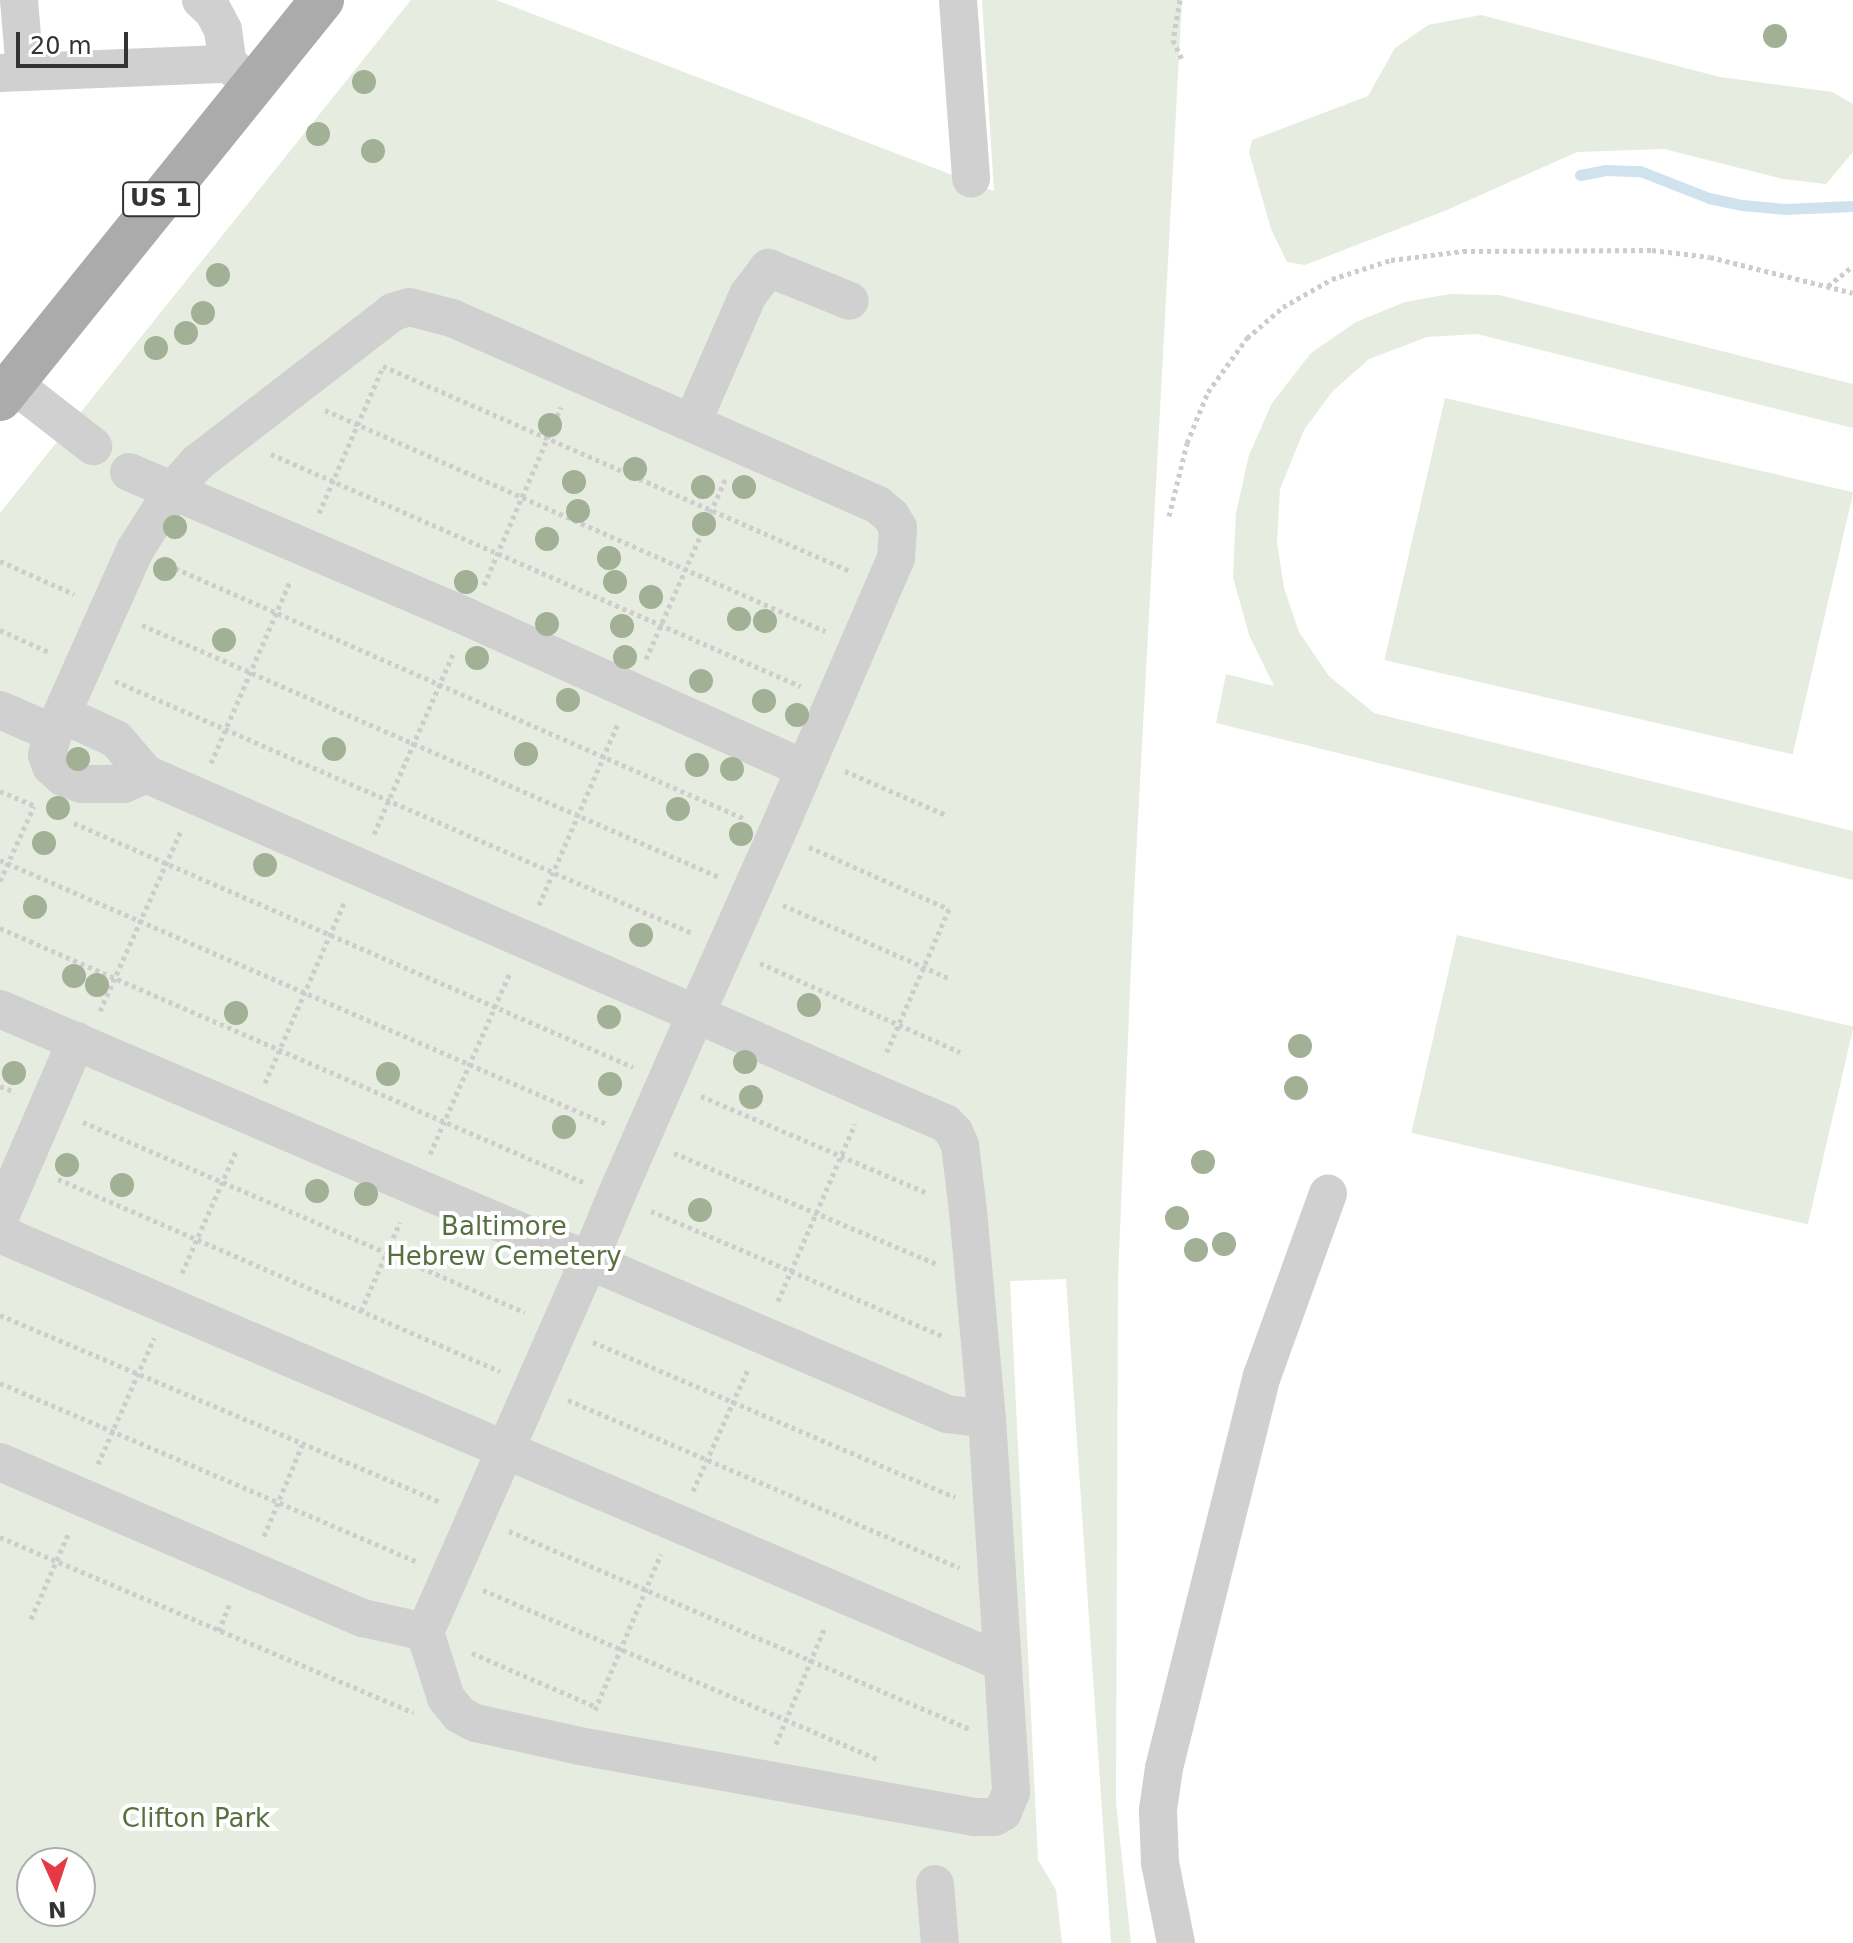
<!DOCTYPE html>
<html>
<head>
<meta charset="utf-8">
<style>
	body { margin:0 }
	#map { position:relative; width:1853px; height:1943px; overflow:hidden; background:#fff; font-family:"DejaVu Sans",sans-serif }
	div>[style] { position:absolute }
	.green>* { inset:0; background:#e6ecdf; transform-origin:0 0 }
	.stream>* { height:11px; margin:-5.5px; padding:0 5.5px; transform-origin:5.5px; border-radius:5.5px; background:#cfe2ee }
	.path>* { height:5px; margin-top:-2.5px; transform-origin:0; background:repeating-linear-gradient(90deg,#cdcdcd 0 4px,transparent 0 8px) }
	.minor>* { height:38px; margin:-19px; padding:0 19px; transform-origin:19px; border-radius:19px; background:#d0d0d0 }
	.major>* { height:44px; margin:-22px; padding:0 22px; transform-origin:22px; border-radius:22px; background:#ababab }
	.trees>* { width:24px; height:24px; margin:-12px; border-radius:50%; background:#a2b095 }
	span { translate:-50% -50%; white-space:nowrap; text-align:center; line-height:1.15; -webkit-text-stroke:8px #fff; paint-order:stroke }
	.shield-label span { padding:2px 6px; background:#fff; border:2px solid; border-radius:6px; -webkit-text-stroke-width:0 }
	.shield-label { font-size:24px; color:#333; font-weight:700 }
	.park-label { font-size:26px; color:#56703f }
	.north { position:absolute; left:16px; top:1847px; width:80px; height:80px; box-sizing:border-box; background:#fff; border:2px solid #adadad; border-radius:50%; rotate:177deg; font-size:22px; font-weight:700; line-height:32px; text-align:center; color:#333 }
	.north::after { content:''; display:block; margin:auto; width:28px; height:36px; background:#e63946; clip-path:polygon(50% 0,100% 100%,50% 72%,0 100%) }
	.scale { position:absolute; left:16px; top:32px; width:112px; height:36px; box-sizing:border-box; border:4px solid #333; border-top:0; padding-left:10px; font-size:24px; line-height:28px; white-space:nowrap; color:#333; -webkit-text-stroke:6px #fff; paint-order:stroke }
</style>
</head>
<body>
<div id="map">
	<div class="green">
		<i style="clip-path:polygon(evenodd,411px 0,496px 0,994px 191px,982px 0,1182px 0,1134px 894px,1118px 1278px,1116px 1803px,1131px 1943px,1111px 1943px,1066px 1279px,1010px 1281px,1038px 1860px,1056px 1890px,1062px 1943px,0 1943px,0 513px,411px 0,32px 1863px,80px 1863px,80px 1911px,32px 1911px,32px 1863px)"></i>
		<i style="clip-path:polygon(1481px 15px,1720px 77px,1832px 92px,1853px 104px,1853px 152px,1826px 184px,1783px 179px,1664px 149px,1577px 152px,1447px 210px,1305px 265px,1287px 262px,1271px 229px,1249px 152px,1252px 140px,1368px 96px,1395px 48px,1428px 25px)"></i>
		<i style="clip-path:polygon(1450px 294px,1499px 295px,1853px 384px,1853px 428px,1477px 334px,1427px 337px,1369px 359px,1332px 392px,1304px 430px,1280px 489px,1277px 542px,1284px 588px,1299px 632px,1329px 676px,1374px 713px,1853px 831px,1853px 880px,1216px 723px,1226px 674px,1274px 686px,1249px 635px,1233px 577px,1236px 513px,1249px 455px,1272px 403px,1311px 353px,1356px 322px,1405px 302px)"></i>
		<i style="left:1445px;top:398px;width:419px;height:269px;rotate:13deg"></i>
		<i style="left:1457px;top:935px;width:407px;height:203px;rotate:13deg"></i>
	</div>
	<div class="stream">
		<i style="left:1580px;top:175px;width:25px;rotate:-11deg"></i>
		<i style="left:1605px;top:170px;width:35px;rotate:2deg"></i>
		<i style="left:1640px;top:171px;width:74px;rotate:21.4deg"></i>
		<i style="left:1709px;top:198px;width:35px;rotate:12deg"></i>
		<i style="left:1743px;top:205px;width:42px;rotate:5.4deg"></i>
		<i style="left:1785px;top:209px;width:68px;rotate:-2.5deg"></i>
	</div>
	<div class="path">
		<i style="left:1180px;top:0;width:41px;rotate:99.9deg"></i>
		<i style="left:1173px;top:40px;width:23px;rotate:65deg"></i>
		<i style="left:1828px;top:286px;width:32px;rotate:-39deg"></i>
		<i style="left:383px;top:366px;width:510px;rotate:23.7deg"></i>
		<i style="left:325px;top:410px;width:547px;rotate:23.85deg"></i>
		<i style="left:271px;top:454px;width:578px;rotate:23.68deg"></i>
		<i style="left:319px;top:513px;width:157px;rotate:-66.4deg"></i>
		<i style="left:1169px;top:516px;width:75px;rotate:-76.1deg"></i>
		<i style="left:1187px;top:443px;width:55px;rotate:-67.6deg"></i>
		<i style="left:1208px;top:392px;width:67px;rotate:-54.2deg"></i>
		<i style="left:1247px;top:338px;width:48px;rotate:-40.7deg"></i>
		<i style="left:1283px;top:307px;width:56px;rotate:-29.7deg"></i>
		<i style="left:1332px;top:279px;width:62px;rotate:-17.9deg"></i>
		<i style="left:1391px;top:260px;width:73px;rotate:-7.1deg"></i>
		<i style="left:1463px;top:251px;width:189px;rotate:-0.3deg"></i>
		<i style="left:1652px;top:250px;width:58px;rotate:6.9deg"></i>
		<i style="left:1710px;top:257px;width:147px;rotate:14.1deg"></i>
		<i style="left:0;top:561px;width:81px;rotate:24deg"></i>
		<i style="left:168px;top:565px;width:630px;rotate:23.76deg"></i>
		<i style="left:484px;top:585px;width:194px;rotate:-66.6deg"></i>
		<i style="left:142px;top:625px;width:630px;rotate:23.59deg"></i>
		<i style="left:0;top:630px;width:56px;rotate:24.3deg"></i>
		<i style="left:646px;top:659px;width:198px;rotate:-66.2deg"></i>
		<i style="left:115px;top:681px;width:630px;rotate:23.59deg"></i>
		<i style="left:211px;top:763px;width:198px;rotate:-66.5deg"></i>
		<i style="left:845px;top:771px;width:110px;rotate:23.5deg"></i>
		<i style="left:0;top:791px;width:38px;rotate:23deg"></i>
		<i style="left:74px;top:823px;width:610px;rotate:23.58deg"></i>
		<i style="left:374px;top:834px;width:199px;rotate:-66.3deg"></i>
		<i style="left:809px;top:847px;width:153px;rotate:23.9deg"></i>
		<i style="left:949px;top:909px;width:160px;rotate:113.5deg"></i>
		<i style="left:0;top:860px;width:664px;rotate:23.52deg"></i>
		<i style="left:0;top:881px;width:82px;rotate:-65.6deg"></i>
		<i style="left:539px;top:905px;width:198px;rotate:-66.5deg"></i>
		<i style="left:783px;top:905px;width:184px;rotate:23.8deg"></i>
		<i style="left:0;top:928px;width:636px;rotate:23.54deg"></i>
		<i style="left:760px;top:963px;width:219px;rotate:24deg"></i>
		<i style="left:100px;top:1011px;width:197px;rotate:-65.8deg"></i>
		<i style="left:265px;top:1083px;width:199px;rotate:-66.3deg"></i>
		<i style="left:0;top:1086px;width:16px;rotate:22deg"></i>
		<i style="left:701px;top:1096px;width:246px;rotate:23.2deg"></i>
		<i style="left:83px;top:1122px;width:481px;rotate:23.3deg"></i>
		<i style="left:674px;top:1153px;width:285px;rotate:22.9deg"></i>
		<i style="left:430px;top:1154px;width:198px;rotate:-66.2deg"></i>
		<i style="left:58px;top:1179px;width:482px;rotate:23.5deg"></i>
		<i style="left:651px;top:1211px;width:318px;rotate:23.2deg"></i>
		<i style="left:182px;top:1273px;width:133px;rotate:-66.1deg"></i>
		<i style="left:778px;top:1301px;width:193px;rotate:-66.5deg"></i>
		<i style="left:361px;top:1311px;width:97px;rotate:-66.3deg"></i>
		<i style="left:0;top:1315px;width:479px;rotate:23deg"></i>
		<i style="left:593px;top:1342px;width:394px;rotate:23.2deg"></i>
		<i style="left:0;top:1383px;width:452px;rotate:23.2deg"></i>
		<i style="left:568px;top:1400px;width:426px;rotate:23.2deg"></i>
		<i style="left:98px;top:1464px;width:138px;rotate:-66deg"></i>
		<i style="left:693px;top:1491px;width:134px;rotate:-65.7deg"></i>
		<i style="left:509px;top:1531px;width:502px;rotate:23.24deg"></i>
		<i style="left:264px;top:1536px;width:99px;rotate:-67.3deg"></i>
		<i style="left:0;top:1537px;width:449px;rotate:23deg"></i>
		<i style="left:483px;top:1590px;width:430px;rotate:23.2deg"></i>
		<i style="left:31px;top:1619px;width:95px;rotate:-66.4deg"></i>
		<i style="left:219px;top:1631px;width:31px;rotate:-69deg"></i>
		<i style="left:472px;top:1653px;width:135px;rotate:23.5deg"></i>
		<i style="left:595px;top:1710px;width:169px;rotate:-67.1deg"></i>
		<i style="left:776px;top:1744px;width:127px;rotate:-67.3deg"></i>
	</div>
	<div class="minor">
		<i style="left:19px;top:0;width:71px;rotate:85.2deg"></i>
		<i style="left:201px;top:0;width:16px;rotate:43deg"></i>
		<i style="left:213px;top:11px;width:21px;rotate:62deg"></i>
		<i style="left:223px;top:30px;width:34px;rotate:82deg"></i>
		<i style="left:958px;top:0;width:179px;rotate:85.8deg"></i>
		<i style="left:0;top:73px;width:228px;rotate:-2.3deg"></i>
		<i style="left:228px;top:64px;width:33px;rotate:38deg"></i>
		<i style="left:12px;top:383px;width:103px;rotate:37.9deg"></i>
		<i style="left:692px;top:423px;width:140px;rotate:-66.4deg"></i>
		<i style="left:748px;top:295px;width:34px;rotate:-53deg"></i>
		<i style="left:768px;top:268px;width:88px;rotate:21.9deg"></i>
		<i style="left:129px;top:472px;width:370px;rotate:23.2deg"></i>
		<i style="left:469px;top:618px;width:368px;rotate:24.2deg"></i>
		<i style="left:0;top:710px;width:58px;rotate:23.5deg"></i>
		<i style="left:64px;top:715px;width:57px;rotate:24.8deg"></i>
		<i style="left:116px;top:739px;width:46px;rotate:49.4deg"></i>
		<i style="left:146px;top:774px;width:412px;rotate:23.6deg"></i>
		<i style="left:524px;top:939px;width:188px;rotate:23.6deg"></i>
		<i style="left:696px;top:1014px;width:190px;rotate:23.9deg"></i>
		<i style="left:870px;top:1091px;width:82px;rotate:23.1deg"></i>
		<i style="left:945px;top:1123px;width:13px;rotate:45deg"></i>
		<i style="left:954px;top:1132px;width:14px;rotate:65deg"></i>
		<i style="left:960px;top:1145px;width:66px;rotate:83.1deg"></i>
		<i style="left:968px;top:1211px;width:209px;rotate:84.8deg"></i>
		<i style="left:987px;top:1419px;width:374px;rotate:86.3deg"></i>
		<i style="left:1011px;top:1792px;width:22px;rotate:112deg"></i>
		<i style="left:1003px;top:1812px;width:10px;rotate:151deg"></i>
		<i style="left:994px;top:1817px;width:20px;rotate:180deg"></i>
		<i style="left:974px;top:1817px;width:400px;rotate:-169.8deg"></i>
		<i style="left:580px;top:1746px;width:107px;rotate:-167.6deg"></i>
		<i style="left:475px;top:1723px;width:18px;rotate:-151deg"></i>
		<i style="left:459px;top:1714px;width:21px;rotate:-129deg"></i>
		<i style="left:446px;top:1698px;width:69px;rotate:-107.7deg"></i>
		<i style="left:425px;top:1632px;width:406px;rotate:-66.2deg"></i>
		<i style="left:589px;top:1261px;width:70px;rotate:-67.4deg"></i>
		<i style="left:616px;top:1196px;width:199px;rotate:-66.3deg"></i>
		<i style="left:696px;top:1014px;width:198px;rotate:-65.9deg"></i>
		<i style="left:777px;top:833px;width:300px;rotate:-66.6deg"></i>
		<i style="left:896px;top:558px;width:30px;rotate:-86deg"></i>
		<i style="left:898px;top:528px;width:14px;rotate:-120deg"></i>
		<i style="left:891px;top:516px;width:17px;rotate:-140deg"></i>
		<i style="left:878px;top:505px;width:465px;rotate:-156.3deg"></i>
		<i style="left:452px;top:318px;width:44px;rotate:-165.7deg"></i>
		<i style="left:409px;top:307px;width:17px;rotate:163deg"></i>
		<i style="left:393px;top:312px;width:246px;rotate:142.4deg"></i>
		<i style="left:198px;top:462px;width:38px;rotate:132deg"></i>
		<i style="left:173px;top:490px;width:71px;rotate:122.3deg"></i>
		<i style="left:135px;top:550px;width:201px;rotate:114.1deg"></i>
		<i style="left:53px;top:733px;width:23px;rotate:105deg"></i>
		<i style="left:47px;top:755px;width:12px;rotate:70deg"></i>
		<i style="left:51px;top:766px;width:16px;rotate:43deg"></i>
		<i style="left:63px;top:777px;width:19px;rotate:21deg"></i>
		<i style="left:81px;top:784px;width:43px"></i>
		<i style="left:124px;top:784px;width:24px;rotate:-24deg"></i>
		<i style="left:0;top:1009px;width:1030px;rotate:23.15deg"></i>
		<i style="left:947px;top:1414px;width:40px;rotate:7.1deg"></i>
		<i style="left:0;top:1217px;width:192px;rotate:-66.6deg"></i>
		<i style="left:0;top:1234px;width:1090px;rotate:23.13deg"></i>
		<i style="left:0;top:1462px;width:395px;rotate:23.3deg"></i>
		<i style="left:363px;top:1618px;width:64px;rotate:12.7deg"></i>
		<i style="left:935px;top:1884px;width:59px;rotate:85.2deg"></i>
		<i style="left:1176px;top:1943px;width:82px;rotate:-101.3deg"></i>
		<i style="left:1160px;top:1863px;width:53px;rotate:-92.2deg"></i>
		<i style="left:1158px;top:1810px;width:42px;rotate:-81.9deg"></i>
		<i style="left:1164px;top:1768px;width:404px;rotate:-76deg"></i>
		<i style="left:1262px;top:1376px;width:194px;rotate:-70.1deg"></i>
	</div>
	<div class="major">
		<i style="left:0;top:399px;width:513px;rotate:-51.1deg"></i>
	</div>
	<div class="trees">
		<i style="left:1775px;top:36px"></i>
		<i style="left:364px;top:82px"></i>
		<i style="left:318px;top:134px"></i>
		<i style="left:373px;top:151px"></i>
		<i style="left:218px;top:275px"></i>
		<i style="left:203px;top:313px"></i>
		<i style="left:186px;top:333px"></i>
		<i style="left:156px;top:348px"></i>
		<i style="left:550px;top:425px"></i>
		<i style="left:635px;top:469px"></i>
		<i style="left:574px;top:482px"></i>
		<i style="left:703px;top:487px"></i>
		<i style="left:744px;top:487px"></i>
		<i style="left:578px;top:511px"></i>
		<i style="left:704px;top:524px"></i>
		<i style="left:175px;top:527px"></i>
		<i style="left:547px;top:539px"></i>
		<i style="left:609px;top:558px"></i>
		<i style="left:165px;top:569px"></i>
		<i style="left:466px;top:582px"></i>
		<i style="left:615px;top:582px"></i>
		<i style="left:651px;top:597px"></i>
		<i style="left:739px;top:619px"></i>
		<i style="left:765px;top:621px"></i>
		<i style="left:547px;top:624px"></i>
		<i style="left:622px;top:626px"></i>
		<i style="left:224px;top:640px"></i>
		<i style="left:625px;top:657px"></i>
		<i style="left:477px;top:658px"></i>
		<i style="left:701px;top:681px"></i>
		<i style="left:568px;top:700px"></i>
		<i style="left:764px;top:701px"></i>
		<i style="left:797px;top:715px"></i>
		<i style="left:334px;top:749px"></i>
		<i style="left:526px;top:754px"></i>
		<i style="left:78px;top:759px"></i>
		<i style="left:697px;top:765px"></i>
		<i style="left:732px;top:769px"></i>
		<i style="left:58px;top:808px"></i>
		<i style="left:678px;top:809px"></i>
		<i style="left:741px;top:834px"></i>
		<i style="left:44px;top:843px"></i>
		<i style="left:265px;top:865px"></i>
		<i style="left:35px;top:907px"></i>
		<i style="left:641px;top:935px"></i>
		<i style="left:74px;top:976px"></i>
		<i style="left:97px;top:985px"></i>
		<i style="left:809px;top:1005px"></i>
		<i style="left:236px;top:1013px"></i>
		<i style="left:609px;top:1017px"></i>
		<i style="left:1300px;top:1046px"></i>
		<i style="left:745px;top:1062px"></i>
		<i style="left:14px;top:1073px"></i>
		<i style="left:388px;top:1074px"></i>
		<i style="left:610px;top:1084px"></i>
		<i style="left:1296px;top:1088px"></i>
		<i style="left:751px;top:1097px"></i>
		<i style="left:564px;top:1127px"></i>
		<i style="left:1203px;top:1162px"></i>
		<i style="left:67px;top:1165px"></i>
		<i style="left:122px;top:1185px"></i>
		<i style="left:317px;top:1191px"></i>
		<i style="left:366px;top:1194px"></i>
		<i style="left:700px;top:1210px"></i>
		<i style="left:1177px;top:1218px"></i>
		<i style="left:1224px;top:1244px"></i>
		<i style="left:1196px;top:1250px"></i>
	</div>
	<div class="shield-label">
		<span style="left:161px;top:199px">US 1</span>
	</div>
	<div class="park-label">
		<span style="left:504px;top:1242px">Baltimore<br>Hebrew Cemetery</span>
		<span style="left:196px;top:1819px">Clifton Park</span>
	</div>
	<div class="north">N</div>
	<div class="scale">20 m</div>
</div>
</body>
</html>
